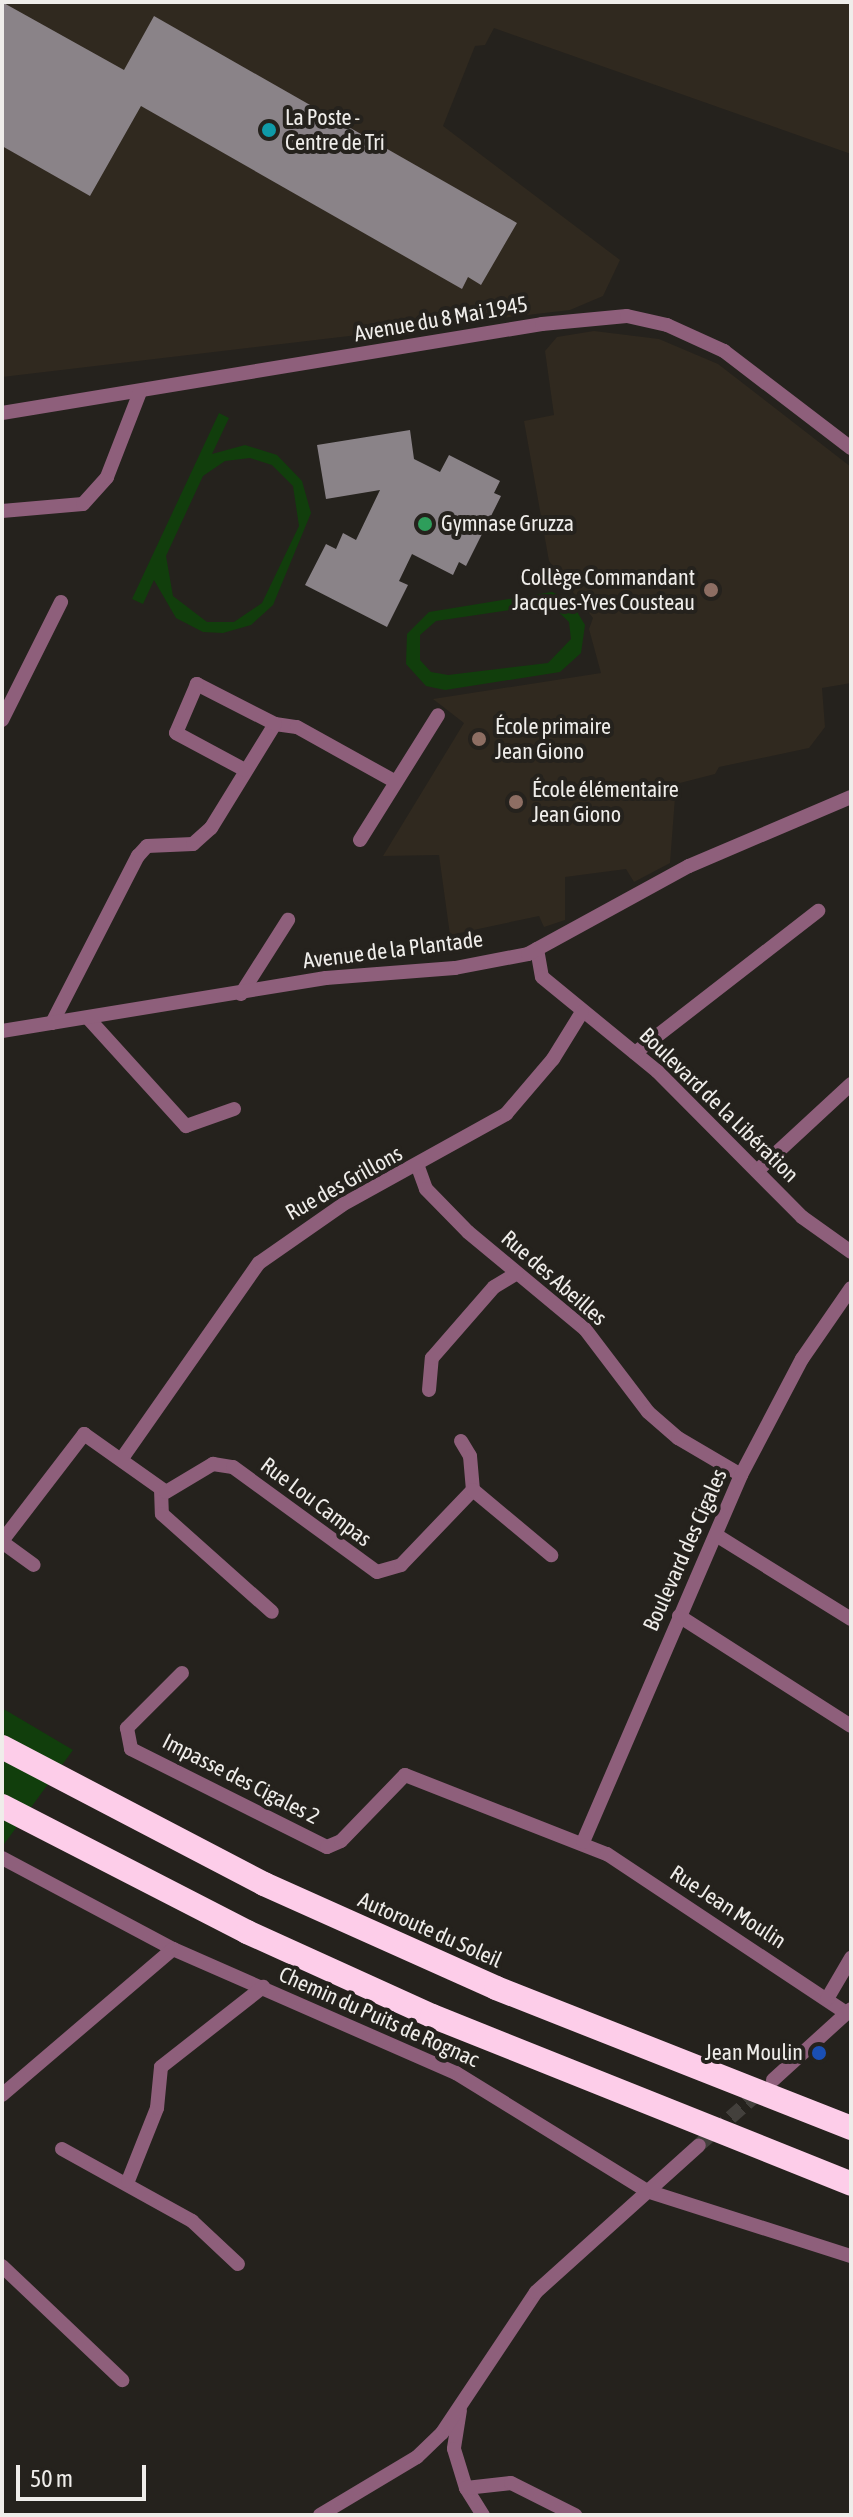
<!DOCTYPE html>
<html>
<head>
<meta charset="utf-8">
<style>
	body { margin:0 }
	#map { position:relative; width:853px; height:2517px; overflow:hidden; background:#25221d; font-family:"Asap Condensed",sans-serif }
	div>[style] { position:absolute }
	.built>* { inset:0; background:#30291f }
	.green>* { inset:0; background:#113e0c }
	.building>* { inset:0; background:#8a8388 }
	.minor-tunnel>* { height:14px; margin-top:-7px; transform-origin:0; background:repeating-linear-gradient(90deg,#43403c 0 14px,transparent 0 21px) }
	.minor>* { height:14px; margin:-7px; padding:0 7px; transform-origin:7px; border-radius:7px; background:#8e5f7b }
	.motorway>* { height:24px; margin:-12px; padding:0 12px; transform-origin:12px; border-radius:12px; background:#fdcde9 }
	.dots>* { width:22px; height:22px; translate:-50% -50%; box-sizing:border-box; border:4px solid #25221d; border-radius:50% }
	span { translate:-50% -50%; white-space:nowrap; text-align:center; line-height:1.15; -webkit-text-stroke:8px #25221d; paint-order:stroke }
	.poi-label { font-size:22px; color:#efedea }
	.left { translate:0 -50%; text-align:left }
	.right { translate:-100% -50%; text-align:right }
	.street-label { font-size:22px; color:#efedea }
	.frame { position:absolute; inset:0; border:4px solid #efedea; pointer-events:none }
	.scale { position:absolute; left:16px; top:2465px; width:130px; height:36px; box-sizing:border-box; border:4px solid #efedea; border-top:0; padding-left:10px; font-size:24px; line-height:28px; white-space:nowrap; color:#efedea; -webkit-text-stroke:6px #25221d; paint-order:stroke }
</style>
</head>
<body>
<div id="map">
	<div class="built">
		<i style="clip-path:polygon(2px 2px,851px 2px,851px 154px,494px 28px,485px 45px,475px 46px,443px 126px,620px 260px,603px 296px,570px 310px,2px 377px)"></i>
		<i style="clip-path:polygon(594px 331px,659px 339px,718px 364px,851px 467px,851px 683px,822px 688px,825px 727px,809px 748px,719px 767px,715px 774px,676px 784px,670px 863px,634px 882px,626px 869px,565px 877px,565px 920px,544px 927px,539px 916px,450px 935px,439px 855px,383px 856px,464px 723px,433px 699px,601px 673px,589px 629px,593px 618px,549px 561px,524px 421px,554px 415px,545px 351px,557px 337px)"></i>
	</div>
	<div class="green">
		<i style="clip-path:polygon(evenodd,219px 413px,229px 418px,212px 454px,245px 445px,277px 455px,302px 481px,311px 513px,273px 605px,251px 625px,223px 633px,203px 632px,176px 618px,154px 580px,143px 604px,132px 599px,219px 413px,250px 458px,272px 465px,293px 486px,299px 526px,262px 603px,234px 622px,207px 622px,173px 596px,166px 556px,203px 476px,225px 461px,250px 458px)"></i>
		<i style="clip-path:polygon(evenodd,552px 592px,570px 600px,585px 625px,581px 653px,560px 672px,445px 690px,426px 686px,406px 664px,407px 634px,429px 612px,552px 592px,550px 604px,569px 622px,571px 639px,548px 663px,448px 675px,431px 672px,420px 660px,420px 635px,436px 621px,550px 604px)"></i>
		<i style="clip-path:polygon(2px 1708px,73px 1750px,2px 1847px)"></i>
	</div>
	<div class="building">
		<i style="clip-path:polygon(2px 2px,124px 70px,154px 16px,517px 223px,481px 285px,468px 277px,462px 289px,141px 106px,90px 196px,2px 146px)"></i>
		<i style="clip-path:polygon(410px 430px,414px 459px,440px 472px,449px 455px,500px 481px,494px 493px,501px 496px,466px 566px,459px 562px,453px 575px,412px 554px,399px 581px,408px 585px,387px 627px,305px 585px,326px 544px,336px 549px,343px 533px,356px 540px,380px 490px,326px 499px,317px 445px)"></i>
	</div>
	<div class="minor-tunnel">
		<i style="left:699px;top:2145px;width:84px;rotate:-41.1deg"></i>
	</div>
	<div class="minor">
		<i style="left:2px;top:413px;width:547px;rotate:-9.36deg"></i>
		<i style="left:542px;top:324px;width:85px;rotate:-5.4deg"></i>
		<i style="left:627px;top:316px;width:41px;rotate:12.7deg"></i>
		<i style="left:667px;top:325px;width:63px;rotate:24.5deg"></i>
		<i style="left:724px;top:351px;width:160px;rotate:37.4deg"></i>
		<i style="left:2px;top:511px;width:81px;rotate:-4.9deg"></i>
		<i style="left:83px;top:504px;width:36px;rotate:-48deg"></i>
		<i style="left:107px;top:477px;width:91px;rotate:-68.8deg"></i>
		<i style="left:2px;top:720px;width:132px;rotate:-63.4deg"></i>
		<i style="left:275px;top:724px;width:22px;rotate:8deg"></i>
		<i style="left:297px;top:727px;width:113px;rotate:29.1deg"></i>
		<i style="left:360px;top:840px;width:147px;rotate:-58deg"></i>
		<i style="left:537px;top:949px;width:28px;rotate:80deg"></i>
		<i style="left:542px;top:977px;width:149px;rotate:39.3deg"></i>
		<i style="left:657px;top:1071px;width:206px;rotate:45.2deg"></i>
		<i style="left:802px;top:1217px;width:60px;rotate:35.5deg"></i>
		<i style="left:241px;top:994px;width:88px;rotate:-57.6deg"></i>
		<i style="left:88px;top:1018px;width:146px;rotate:47.8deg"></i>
		<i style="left:186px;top:1126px;width:51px;rotate:-19.5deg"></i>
		<i style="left:52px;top:1023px;width:188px;rotate:-62.8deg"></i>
		<i style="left:138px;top:856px;width:13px;rotate:-48deg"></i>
		<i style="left:147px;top:846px;width:46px;rotate:-2.5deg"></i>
		<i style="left:193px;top:844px;width:24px;rotate:-42deg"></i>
		<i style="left:211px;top:828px;width:122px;rotate:-58.4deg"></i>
		<i style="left:275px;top:724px;width:88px;rotate:-152.9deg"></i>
		<i style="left:197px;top:684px;width:53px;rotate:113.2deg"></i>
		<i style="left:176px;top:733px;width:78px;rotate:28.2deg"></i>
		<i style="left:2px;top:1031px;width:328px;rotate:-9.3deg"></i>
		<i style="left:326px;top:978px;width:129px;rotate:-4.4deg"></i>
		<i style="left:455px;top:968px;width:74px;rotate:-10.9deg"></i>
		<i style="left:528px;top:954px;width:183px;rotate:-28.7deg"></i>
		<i style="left:689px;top:866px;width:176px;rotate:-23.1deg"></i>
		<i style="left:635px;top:1053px;width:232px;rotate:-37.8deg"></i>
		<i style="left:418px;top:1167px;width:23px;rotate:70deg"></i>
		<i style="left:426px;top:1189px;width:60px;rotate:45.7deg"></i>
		<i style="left:468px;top:1232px;width:152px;rotate:39.7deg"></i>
		<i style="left:585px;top:1329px;width:104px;rotate:52.8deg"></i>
		<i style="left:648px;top:1412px;width:40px;rotate:41deg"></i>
		<i style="left:678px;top:1438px;width:73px;rotate:30.4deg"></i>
		<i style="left:757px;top:1171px;width:128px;rotate:-42.8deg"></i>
		<i style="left:429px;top:1390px;width:32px;rotate:-85deg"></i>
		<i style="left:432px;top:1358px;width:94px;rotate:-48.9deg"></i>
		<i style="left:494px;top:1287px;width:26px;rotate:-31deg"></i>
		<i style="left:461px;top:1441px;width:17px;rotate:59deg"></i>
		<i style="left:470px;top:1456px;width:34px;rotate:85deg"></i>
		<i style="left:123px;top:1457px;width:237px;rotate:-55deg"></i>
		<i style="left:259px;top:1263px;width:101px;rotate:-34.9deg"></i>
		<i style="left:342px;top:1205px;width:188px;rotate:-29deg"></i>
		<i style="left:506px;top:1114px;width:72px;rotate:-49.5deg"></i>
		<i style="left:553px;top:1059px;width:55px;rotate:-58.3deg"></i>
		<i style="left:161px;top:1489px;width:25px;rotate:88deg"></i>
		<i style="left:162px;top:1514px;width:147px;rotate:41.7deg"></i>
		<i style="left:716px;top:1535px;width:159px;rotate:31.9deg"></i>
		<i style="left:2px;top:1541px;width:135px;rotate:-52.5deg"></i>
		<i style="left:84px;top:1434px;width:100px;rotate:35.3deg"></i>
		<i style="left:166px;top:1492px;width:55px;rotate:-30.8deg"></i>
		<i style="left:213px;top:1464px;width:20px;rotate:9deg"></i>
		<i style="left:233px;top:1467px;width:178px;rotate:36.1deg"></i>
		<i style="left:377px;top:1572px;width:25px;rotate:-16deg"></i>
		<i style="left:401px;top:1565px;width:104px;rotate:-46.2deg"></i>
		<i style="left:473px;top:1490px;width:102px;rotate:39.8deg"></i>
		<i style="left:2px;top:1542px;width:39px;rotate:36deg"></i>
		<i style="left:679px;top:1616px;width:204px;rotate:32.6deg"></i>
		<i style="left:182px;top:1673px;width:78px;rotate:135deg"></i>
		<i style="left:127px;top:1728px;width:21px;rotate:79deg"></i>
		<i style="left:131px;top:1749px;width:219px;rotate:26.6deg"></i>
		<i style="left:327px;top:1847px;width:15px;rotate:-23deg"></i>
		<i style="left:341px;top:1841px;width:92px;rotate:-45.9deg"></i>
		<i style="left:405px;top:1775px;width:217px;rotate:21.4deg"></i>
		<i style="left:607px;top:1854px;width:287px;rotate:33.6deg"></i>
		<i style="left:583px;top:1842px;width:400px;rotate:-66.7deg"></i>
		<i style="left:741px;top:1475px;width:131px;rotate:-62.3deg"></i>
		<i style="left:802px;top:1359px;width:86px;rotate:-55.4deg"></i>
		<i style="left:2px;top:1858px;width:194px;rotate:28deg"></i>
		<i style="left:173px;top:1949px;width:309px;rotate:23.7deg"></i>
		<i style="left:456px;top:2073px;width:225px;rotate:31.7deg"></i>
		<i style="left:647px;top:2191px;width:214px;rotate:17.7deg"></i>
		<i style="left:827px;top:1999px;width:48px;rotate:-59.7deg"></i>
		<i style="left:773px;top:2080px;width:105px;rotate:-42.3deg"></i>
		<i style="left:2px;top:2095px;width:225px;rotate:-40.5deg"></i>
		<i style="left:62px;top:2149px;width:149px;rotate:29deg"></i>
		<i style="left:192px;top:2221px;width:63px;rotate:43.1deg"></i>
		<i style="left:128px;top:2181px;width:79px;rotate:-68.3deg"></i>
		<i style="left:157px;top:2108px;width:41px;rotate:-84.4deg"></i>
		<i style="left:161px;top:2067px;width:130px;rotate:-38.1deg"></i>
		<i style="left:2px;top:2266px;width:166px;rotate:43.5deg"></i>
		<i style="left:460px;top:2410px;width:39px;rotate:99deg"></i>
		<i style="left:454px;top:2449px;width:41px;rotate:72.9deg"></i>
		<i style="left:466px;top:2488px;width:32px;rotate:58deg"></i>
		<i style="left:466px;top:2488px;width:45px;rotate:-6.3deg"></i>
		<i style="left:511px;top:2483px;width:72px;rotate:26.6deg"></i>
		<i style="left:320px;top:2515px;width:113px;rotate:-30.9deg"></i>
		<i style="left:417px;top:2457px;width:35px;rotate:-44deg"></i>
		<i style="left:442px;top:2433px;width:169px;rotate:-56.3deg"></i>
		<i style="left:536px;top:2292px;width:219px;rotate:-42deg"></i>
	</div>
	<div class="motorway">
		<i style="left:2px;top:1747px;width:296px;rotate:27.6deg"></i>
		<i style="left:264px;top:1884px;width:254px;rotate:24.1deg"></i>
		<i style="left:496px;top:1988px;width:382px;rotate:21.5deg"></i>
		<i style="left:2px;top:1806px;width:276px;rotate:27.2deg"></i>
		<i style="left:247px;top:1932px;width:203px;rotate:24.4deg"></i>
		<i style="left:432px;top:2016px;width:451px;rotate:21.8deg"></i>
	</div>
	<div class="dots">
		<i style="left:269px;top:130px;background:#0f9aa8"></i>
		<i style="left:425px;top:524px;background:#2e9e5b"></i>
		<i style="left:711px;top:590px;background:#8d6e63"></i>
		<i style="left:479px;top:739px;background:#8d6e63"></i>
		<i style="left:516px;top:802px;background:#8d6e63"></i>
		<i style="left:819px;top:2053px;background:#1a4fb4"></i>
	</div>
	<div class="poi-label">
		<span class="left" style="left:285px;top:130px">La Poste -<br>Centre de Tri</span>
		<span class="left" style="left:441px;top:524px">Gymnase Gruzza</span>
		<span class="right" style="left:695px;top:590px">Collège Commandant<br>Jacques-Yves Cousteau</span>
		<span class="left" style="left:495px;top:739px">École primaire<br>Jean Giono</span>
		<span class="left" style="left:532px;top:802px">École élémentaire<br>Jean Giono</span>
		<span class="right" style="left:803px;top:2053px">Jean Moulin</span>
	</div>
	<div class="street-label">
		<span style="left:441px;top:319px;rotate:-10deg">Avenue du 8 Mai 1945</span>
		<span style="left:393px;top:950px;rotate:-7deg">Avenue de la Plantade</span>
		<span style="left:719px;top:1105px;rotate:44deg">Boulevard de la Libération</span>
		<span style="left:344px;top:1183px;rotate:-29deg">Rue des Grillons</span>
		<span style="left:554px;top:1278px;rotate:41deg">Rue des Abeilles</span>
		<span style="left:316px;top:1502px;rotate:37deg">Rue Lou Campas</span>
		<span style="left:685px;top:1550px;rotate:-66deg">Boulevard des Cigales</span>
		<span style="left:241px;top:1779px;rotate:27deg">Impasse des Cigales 2</span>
		<span style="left:728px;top:1907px;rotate:33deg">Rue Jean Moulin</span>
		<span style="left:430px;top:1930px;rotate:24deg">Autoroute du Soleil</span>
		<span style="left:379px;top:2017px;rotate:24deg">Chemin du Puits de Rognac</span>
	</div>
	<div class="frame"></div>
	<div class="scale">50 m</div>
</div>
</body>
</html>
